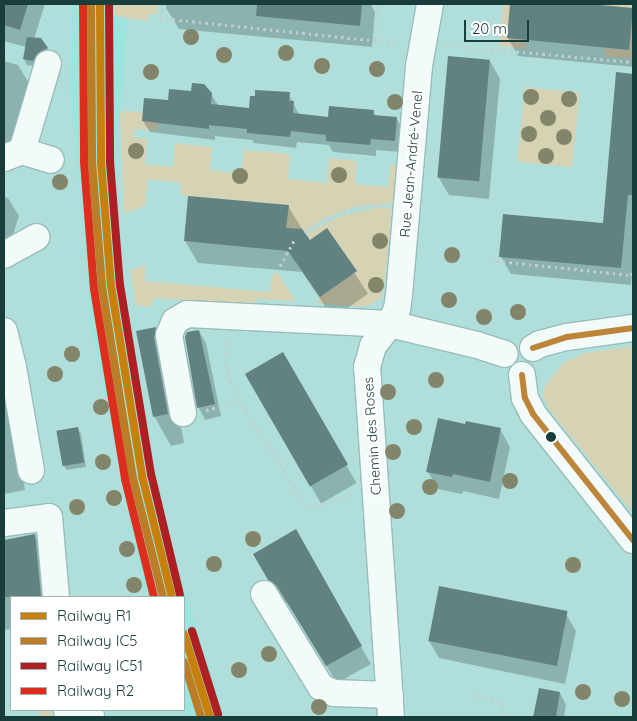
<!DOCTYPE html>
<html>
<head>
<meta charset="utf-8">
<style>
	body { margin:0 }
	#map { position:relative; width:637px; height:721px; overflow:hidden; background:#b0dfdb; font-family:Quicksand,sans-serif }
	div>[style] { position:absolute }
	.built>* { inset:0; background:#9ae6df }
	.green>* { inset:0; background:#d6d2b4; transform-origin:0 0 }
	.shadow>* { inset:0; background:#0003; transform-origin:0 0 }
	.building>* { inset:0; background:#628282; transform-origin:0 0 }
	.path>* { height:3px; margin-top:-1.5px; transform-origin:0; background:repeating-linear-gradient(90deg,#c1cfce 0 2.5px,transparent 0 6.5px) }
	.roads { filter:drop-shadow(1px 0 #97bcb9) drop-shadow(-1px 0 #97bcb9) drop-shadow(0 1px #97bcb9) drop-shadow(0 -1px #97bcb9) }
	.minor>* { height:26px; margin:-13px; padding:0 13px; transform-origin:13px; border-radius:13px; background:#f3fafa }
	.bus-1>* { height:6px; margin:-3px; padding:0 3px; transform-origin:3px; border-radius:3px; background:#bc8539 }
	.rail-1>* { height:8px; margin:-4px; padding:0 4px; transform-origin:4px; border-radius:4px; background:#c7800c }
	.rail-2>* { height:8px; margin:-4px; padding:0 4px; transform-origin:4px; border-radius:4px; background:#bc7d27 }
	.rail-3>* { height:8px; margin:-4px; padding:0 4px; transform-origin:4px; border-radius:4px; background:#ad1f23 }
	.rail-4>* { height:8px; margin:-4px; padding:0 4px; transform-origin:4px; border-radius:4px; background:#dd2e1d }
	.trees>* { width:16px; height:16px; margin:-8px; border-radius:50%; background:#83856a }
	.dots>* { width:14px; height:14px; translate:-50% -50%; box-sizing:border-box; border:2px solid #fff; border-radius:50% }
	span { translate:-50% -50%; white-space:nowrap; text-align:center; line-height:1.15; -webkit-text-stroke:5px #fff; paint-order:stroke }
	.street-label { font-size:14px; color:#193d3b }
	.frame { position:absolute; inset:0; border:5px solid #193d3b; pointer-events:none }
	.legend { position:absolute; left:10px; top:596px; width:175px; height:115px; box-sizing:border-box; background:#fff; border:1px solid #a3b1b1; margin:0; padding:6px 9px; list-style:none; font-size:15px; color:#193d3b }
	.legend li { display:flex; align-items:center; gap:10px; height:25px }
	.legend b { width:25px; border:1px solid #a3b1b1 }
	.scale { position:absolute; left:464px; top:20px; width:65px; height:22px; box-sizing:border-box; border:2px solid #193d3b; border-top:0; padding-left:6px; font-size:15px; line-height:18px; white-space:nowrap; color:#193d3b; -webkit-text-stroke:4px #fff; paint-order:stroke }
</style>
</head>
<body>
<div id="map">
	<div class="built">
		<i style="clip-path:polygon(72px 4px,114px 4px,115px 16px,127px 19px,115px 198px,127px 322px,148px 444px,176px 563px,225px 717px,188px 717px,184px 704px,184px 597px,148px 597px,141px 577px,91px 326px,70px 87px)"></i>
	</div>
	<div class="green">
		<i style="clip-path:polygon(114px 4px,158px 4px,157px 14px,149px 14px,148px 21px,115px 16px)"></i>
		<i style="clip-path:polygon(503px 4px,510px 4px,507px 38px,526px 40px,525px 49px,499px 46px)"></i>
		<i style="clip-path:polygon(589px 4px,633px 4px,633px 59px,604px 56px,605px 48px,629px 50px,633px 8px)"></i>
		<i style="left:525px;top:87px;width:55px;height:75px;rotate:6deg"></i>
		<i style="clip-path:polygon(120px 111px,143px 112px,158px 122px,157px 130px,135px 129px,134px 138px,147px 139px,145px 164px,173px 167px,175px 143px,212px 147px,210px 170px,241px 173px,244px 150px,290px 154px,288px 179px,327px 183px,329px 158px,357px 161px,355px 184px,388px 187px,391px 165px,396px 165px,393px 203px,357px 206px,325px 218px,304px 232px,302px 229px,286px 228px,289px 205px,180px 195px,181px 183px,148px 179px,145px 206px,124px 214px)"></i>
		<i style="clip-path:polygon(380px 207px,392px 208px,385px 280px,381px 298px,370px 305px,362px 307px,319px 303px,318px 300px,320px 297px,357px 271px,327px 229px,310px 240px,306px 235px,320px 226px,342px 216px)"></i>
		<i style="clip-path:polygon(146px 265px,145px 281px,270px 292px,272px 277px,276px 271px,296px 301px,258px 299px,252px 305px,153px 298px,152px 307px,136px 305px,130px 270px)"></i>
		<i style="clip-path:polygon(633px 346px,633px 513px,551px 412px,543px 397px,545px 386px,562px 364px,584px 353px)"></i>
		<i style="clip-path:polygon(43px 710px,51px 710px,53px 717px,36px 717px)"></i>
	</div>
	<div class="shadow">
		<i style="clip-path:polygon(4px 4px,45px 4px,34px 39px,45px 43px,50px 55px,36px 66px,27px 65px,24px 59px,26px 47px,4px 41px)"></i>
		<i style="clip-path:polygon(166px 4px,371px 4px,375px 12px,372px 47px,179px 29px,166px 8px)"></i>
		<i style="clip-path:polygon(511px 4px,576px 4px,632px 9px,633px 67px,518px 56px,508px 38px)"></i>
		<i style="clip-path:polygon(4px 61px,18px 65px,30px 85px,4px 169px)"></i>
		<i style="clip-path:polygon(490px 61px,500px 79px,489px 199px,449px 195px,439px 178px)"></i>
		<i style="clip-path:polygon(617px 74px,633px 75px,633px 256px,631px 285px,511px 274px,501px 257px,604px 224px)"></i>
		<i style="clip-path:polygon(211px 94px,218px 105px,250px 110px,289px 94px,299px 115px,329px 118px,373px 111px,376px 116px,396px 118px,403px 129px,400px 152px,376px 150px,376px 156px,333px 152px,329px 145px,297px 142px,296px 148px,254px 143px,252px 140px,215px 136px,215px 140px,150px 132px,143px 121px,169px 101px)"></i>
		<i style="clip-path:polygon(4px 197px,8px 198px,19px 216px,4px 262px)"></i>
		<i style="clip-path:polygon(288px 206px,310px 242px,327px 230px,368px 294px,333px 318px,302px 272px,198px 263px,185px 241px)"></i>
		<i style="clip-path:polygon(156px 328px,173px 358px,171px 368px,184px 443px,171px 446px,154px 416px,138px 332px)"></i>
		<i style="clip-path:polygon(199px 331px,206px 343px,221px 416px,205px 420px,199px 408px,186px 337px)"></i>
		<i style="left:282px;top:354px;width:149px;height:41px;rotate:60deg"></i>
		<i style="clip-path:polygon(4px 374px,25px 490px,4px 494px)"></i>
		<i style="clip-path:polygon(466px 426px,500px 429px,510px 447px,499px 499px,463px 491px,462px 494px,438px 489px,428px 472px)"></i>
		<i style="clip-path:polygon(78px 429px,81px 434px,86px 467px,67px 470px,63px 465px)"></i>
		<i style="clip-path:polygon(295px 531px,371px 664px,337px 683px,288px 604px,280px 598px,255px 554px)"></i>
		<i style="clip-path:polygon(35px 536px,48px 558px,51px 597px,11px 597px,11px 629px,4px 630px,4px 541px)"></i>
		<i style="clip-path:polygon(566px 614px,576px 631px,565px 684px,439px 658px,429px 641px)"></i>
		<i style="clip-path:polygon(560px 693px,566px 705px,564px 717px,535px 717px)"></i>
	</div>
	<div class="building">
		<i style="clip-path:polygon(4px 4px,28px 4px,20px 30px,4px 25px)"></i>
		<i style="clip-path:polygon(257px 4px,362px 4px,360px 26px,256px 16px)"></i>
		<i style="clip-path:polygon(510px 4px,589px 4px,633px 8px,629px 50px,507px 38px)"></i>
		<i style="clip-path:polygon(27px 37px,41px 38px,48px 48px,38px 53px,33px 61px,23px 59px)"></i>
		<i style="left:448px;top:56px;width:42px;height:122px;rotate:5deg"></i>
		<i style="clip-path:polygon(616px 72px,633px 74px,633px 195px,628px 195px,621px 268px,499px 257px,503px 214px,603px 223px)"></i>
		<i style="clip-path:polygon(192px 83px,204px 84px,212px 93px,211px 104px,249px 108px,250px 96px,255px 96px,255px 90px,290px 92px,289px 101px,294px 101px,293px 113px,328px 117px,329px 106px,374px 110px,373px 115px,397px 117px,395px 141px,371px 139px,370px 145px,326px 141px,326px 135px,291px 131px,290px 137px,247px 133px,247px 129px,209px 125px,209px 129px,142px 121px,144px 98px,168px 100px,169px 89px,191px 91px)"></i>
		<i style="clip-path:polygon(188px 196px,289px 205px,286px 228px,302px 229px,310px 240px,327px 228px,357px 271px,320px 297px,288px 251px,184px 241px)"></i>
		<i style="clip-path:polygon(156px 327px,154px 338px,168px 414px,153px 417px,136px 331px)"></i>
		<i style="clip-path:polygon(199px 330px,215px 404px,197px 408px,185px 337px,187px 332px)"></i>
		<i style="left:283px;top:352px;width:130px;height:44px;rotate:60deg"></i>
		<i style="clip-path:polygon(438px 418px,465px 424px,466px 421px,501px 428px,490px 482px,453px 474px,452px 477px,426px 472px)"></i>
		<i style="left:78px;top:427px;width:36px;height:22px;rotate:80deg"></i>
		<i style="clip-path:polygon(296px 529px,362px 646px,326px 666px,277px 586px,268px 580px,253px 554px)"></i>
		<i style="clip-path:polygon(35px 534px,41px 597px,4px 597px,4px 540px)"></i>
		<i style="left:439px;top:586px;width:131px;height:56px;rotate:11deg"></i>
		<i style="clip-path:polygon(539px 688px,560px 692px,556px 717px,533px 717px)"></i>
	</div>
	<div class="path">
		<i style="left:162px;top:4px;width:14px;rotate:98deg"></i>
		<i style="left:160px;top:18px;width:240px;rotate:6deg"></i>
		<i style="left:375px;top:39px;width:35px;rotate:-85deg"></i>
		<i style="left:445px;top:45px;width:189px;rotate:5.2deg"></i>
		<i style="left:305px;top:233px;width:38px;rotate:-30deg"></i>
		<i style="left:338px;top:214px;width:21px;rotate:-17deg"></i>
		<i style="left:358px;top:208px;width:26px;rotate:-7deg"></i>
		<i style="left:490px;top:260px;width:141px;rotate:6.1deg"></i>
		<i style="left:630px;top:275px;width:4px;rotate:-34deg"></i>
		<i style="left:280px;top:266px;width:29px;rotate:-61deg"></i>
		<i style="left:228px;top:340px;width:20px;rotate:99deg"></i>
		<i style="left:225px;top:360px;width:22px;rotate:77deg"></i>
		<i style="left:230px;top:381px;width:35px;rotate:63deg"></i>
		<i style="left:246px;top:412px;width:61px;rotate:56.3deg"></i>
		<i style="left:280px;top:463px;width:45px;rotate:60.6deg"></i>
		<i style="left:302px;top:502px;width:12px;rotate:24deg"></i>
		<i style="left:313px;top:507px;width:6px;rotate:-9deg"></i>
		<i style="left:319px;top:506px;width:35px;rotate:-20deg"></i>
		<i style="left:206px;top:410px;width:34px;rotate:-14deg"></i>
		<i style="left:472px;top:695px;width:25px;rotate:11deg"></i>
		<i style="left:497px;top:700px;width:8px;rotate:40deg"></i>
		<i style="left:503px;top:705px;width:12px;rotate:81deg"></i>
	</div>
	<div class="roads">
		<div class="minor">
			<i style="left:22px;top:151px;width:30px;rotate:17deg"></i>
			<i style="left:4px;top:158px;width:19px;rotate:-21deg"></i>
			<i style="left:22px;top:151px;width:91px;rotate:-73.4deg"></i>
			<i style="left:4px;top:255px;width:37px;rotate:-29deg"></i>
			<i style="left:4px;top:331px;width:37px;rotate:76deg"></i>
			<i style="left:13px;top:367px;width:105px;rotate:80.1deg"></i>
			<i style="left:533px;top:348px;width:8px;rotate:-30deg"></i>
			<i style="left:540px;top:344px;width:28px;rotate:-15deg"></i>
			<i style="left:567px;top:337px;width:67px;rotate:-7.8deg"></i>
			<i style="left:522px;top:375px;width:23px;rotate:83deg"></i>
			<i style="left:525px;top:398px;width:18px;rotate:63deg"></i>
			<i style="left:533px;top:414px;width:161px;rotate:51.6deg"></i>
			<i style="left:183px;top:413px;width:79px;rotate:-100.2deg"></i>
			<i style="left:169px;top:335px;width:15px;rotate:-67deg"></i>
			<i style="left:175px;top:321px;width:14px;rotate:-30deg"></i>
			<i style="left:187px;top:314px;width:203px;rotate:2.8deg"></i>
			<i style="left:390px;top:324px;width:89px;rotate:13.6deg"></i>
			<i style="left:477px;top:345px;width:29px;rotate:18deg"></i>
			<i style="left:4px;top:523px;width:45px;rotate:-7.6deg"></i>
			<i style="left:49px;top:517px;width:80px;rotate:85deg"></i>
			<i style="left:264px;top:594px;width:109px;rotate:58.5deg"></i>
			<i style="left:321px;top:687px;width:14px;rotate:25deg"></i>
			<i style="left:334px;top:693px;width:56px;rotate:2deg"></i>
			<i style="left:67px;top:710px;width:7px;rotate:82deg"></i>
			<i style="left:90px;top:710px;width:7px;rotate:82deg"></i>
			<i style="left:391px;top:717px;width:351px;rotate:-93.9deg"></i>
			<i style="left:367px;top:367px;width:22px;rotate:-74deg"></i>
			<i style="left:373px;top:346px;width:28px;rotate:-52deg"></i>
			<i style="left:390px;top:324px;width:17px;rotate:-65deg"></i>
			<i style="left:397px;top:309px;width:14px;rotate:-82deg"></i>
			<i style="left:399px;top:295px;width:230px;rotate:-85deg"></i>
			<i style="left:419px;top:66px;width:63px;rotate:-79.9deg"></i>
		</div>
	</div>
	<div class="bus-1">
		<i style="left:533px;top:348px;width:36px;rotate:-18deg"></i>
		<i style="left:567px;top:337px;width:67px;rotate:-7.8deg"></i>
		<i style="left:522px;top:375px;width:23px;rotate:83deg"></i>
		<i style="left:525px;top:398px;width:18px;rotate:63deg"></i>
		<i style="left:533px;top:414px;width:161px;rotate:51.6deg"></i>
	</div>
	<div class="rail-1">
		<i style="left:100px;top:4px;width:158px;rotate:89.6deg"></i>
		<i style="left:101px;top:162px;width:124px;rotate:85.4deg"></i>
		<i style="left:111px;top:286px;width:193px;rotate:80.7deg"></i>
		<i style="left:142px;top:476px;width:125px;rotate:76.1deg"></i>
		<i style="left:184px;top:634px;width:87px;rotate:72.6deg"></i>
	</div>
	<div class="rail-2">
		<i style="left:91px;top:4px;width:158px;rotate:89.6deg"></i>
		<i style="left:92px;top:162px;width:125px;rotate:85.4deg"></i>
		<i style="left:102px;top:287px;width:193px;rotate:80.8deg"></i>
		<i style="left:133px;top:478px;width:123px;rotate:75.9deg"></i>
		<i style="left:184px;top:662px;width:58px;rotate:72.8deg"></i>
	</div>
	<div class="rail-3">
		<i style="left:109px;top:4px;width:158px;rotate:89.6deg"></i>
		<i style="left:110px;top:162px;width:123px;rotate:85.4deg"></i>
		<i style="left:120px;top:285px;width:192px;rotate:80.7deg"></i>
		<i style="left:151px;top:474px;width:124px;rotate:76.5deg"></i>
		<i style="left:192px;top:631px;width:87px;rotate:72.6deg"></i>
	</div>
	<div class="rail-4">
		<i style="left:83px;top:4px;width:158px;rotate:89.6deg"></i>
		<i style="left:84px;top:162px;width:127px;rotate:85.5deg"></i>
		<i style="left:94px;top:289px;width:193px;rotate:80.7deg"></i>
		<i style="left:125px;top:479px;width:122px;rotate:76.2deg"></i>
	</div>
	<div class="trees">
		<i style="left:191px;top:37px"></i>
		<i style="left:286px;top:53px"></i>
		<i style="left:224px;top:55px"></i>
		<i style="left:322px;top:66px"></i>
		<i style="left:377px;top:69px"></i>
		<i style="left:151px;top:72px"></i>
		<i style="left:531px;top:97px"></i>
		<i style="left:569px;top:99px"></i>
		<i style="left:395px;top:102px"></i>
		<i style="left:548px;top:118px"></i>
		<i style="left:529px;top:134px"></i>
		<i style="left:564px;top:137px"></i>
		<i style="left:136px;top:151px"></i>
		<i style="left:546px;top:156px"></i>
		<i style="left:339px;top:175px"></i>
		<i style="left:240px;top:176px"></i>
		<i style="left:60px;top:182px"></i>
		<i style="left:380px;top:241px"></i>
		<i style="left:452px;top:255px"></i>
		<i style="left:376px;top:285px"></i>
		<i style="left:449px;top:300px"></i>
		<i style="left:518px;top:312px"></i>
		<i style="left:484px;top:317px"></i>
		<i style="left:72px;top:354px"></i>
		<i style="left:55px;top:374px"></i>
		<i style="left:436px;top:380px"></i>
		<i style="left:388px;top:392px"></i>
		<i style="left:101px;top:407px"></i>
		<i style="left:414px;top:427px"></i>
		<i style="left:393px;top:452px"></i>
		<i style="left:103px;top:462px"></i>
		<i style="left:510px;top:481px"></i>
		<i style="left:430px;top:487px"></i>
		<i style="left:114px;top:498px"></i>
		<i style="left:77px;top:507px"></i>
		<i style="left:397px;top:511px"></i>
		<i style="left:253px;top:539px"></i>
		<i style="left:127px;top:549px"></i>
		<i style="left:214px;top:564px"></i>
		<i style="left:573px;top:565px"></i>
		<i style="left:134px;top:585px"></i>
		<i style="left:269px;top:654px"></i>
		<i style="left:239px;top:670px"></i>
		<i style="left:583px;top:692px"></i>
		<i style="left:622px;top:699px"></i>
		<i style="left:319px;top:707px"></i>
	</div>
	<div class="dots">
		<i style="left:551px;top:437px;background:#193d3b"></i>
	</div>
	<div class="street-label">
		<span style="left:411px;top:164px;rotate:-85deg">Rue Jean-André-Venel</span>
		<span style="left:372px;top:436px;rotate:-94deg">Chemin des Roses</span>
	</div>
	<div class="frame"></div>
	<ul class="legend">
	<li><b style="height:6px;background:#c7800c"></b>Railway R1</li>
	<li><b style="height:6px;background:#bc7d27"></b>Railway IC5</li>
	<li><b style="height:6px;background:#ad1f23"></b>Railway IC51</li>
	<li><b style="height:6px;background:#dd2e1d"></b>Railway R2</li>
	</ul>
	<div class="scale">20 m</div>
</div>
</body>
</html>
